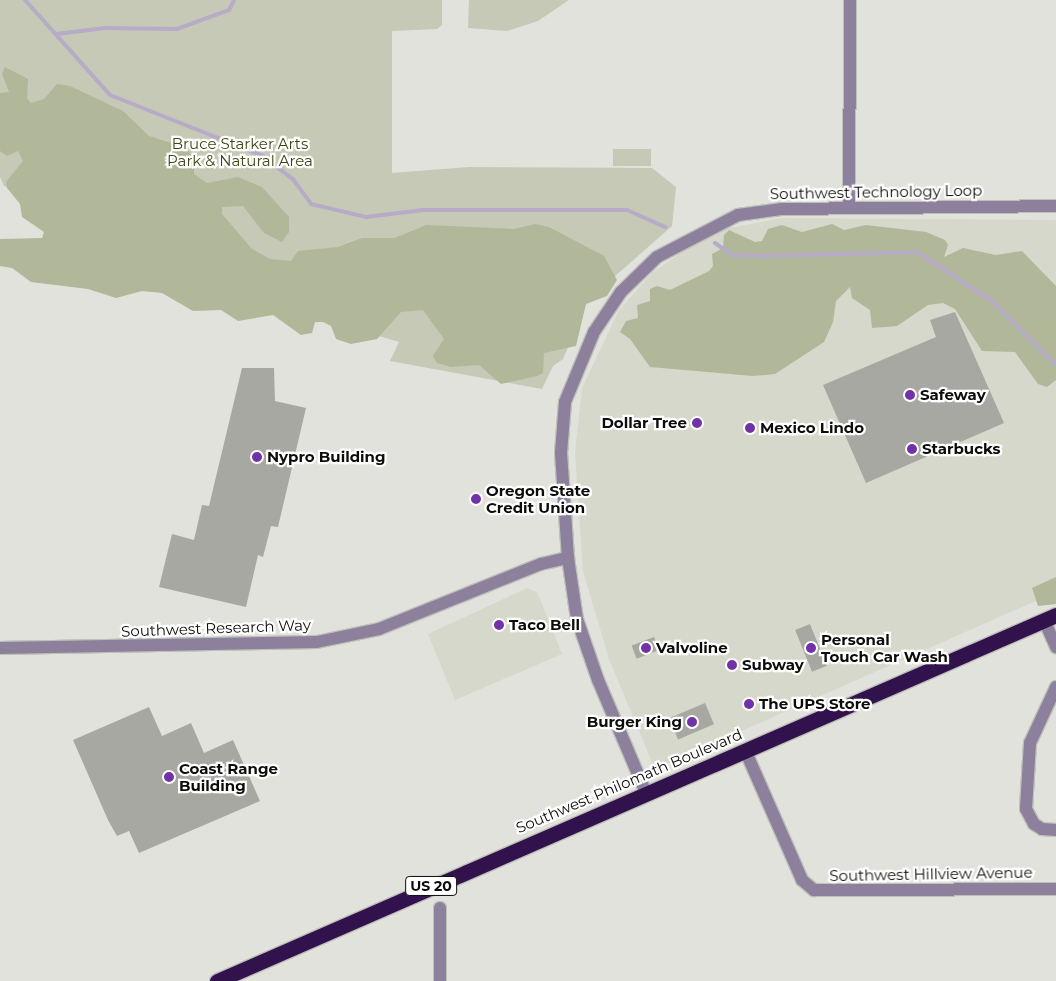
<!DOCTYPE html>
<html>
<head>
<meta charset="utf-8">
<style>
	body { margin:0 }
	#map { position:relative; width:1056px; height:981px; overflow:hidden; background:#e1e2dc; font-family:Montserrat,sans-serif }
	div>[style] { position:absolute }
	.built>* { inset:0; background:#d5d8ca }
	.green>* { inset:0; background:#c5c9b5; transform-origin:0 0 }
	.forest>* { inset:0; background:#b1b899 }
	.stream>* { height:4px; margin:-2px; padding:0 2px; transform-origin:2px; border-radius:2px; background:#b7abc8 }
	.building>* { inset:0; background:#a7a8a2; transform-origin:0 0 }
	.roads { filter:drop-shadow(1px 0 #bfc0ba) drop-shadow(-1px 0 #bfc0ba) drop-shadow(0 1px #bfc0ba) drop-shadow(0 -1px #bfc0ba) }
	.minor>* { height:12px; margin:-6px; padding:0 6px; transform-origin:6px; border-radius:6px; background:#8d809d }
	.highway>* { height:15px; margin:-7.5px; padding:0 7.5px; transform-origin:7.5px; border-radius:7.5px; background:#32124d }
	.dots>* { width:14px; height:14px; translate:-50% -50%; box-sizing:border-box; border:2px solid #fff; border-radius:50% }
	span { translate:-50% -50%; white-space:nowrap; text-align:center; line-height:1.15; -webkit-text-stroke:4.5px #fff; paint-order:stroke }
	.shield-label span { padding:1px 4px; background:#fff; border:1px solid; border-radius:4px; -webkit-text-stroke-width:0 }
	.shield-label { font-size:14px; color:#0c0c0a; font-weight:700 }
	.park-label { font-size:15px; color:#3e4613 }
	.street-label { font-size:15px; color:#0c0c0a }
	.poi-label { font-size:15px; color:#0c0c0a; font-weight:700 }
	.left { translate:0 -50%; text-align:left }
	.right { translate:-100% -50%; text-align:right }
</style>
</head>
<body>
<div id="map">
	<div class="built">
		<i style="clip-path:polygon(782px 218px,1056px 220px,1056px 592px,655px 769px,609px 659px,583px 571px,575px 453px,582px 388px,619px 310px,652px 273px,692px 245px,724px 229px)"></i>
		<i style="clip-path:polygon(527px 588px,537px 592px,562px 654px,455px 700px,428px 634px)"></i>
	</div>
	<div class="green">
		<i style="clip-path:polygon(0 0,442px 0,442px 25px,437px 29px,392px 31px,392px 173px,469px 167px,652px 168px,676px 187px,672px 226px,588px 300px,563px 359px,553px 366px,542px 389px,390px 361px,399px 342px,335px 323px,54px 224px,30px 194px,4px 186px,0 177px)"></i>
		<i style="clip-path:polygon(469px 0,569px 0,538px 21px,507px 31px,468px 28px)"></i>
		<i style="left:613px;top:149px;width:38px;height:17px"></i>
	</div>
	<div class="forest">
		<i style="clip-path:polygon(5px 67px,28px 79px,27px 98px,31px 103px,44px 99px,57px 84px,70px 86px,123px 111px,149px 136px,187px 148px,194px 160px,194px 174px,207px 183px,238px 177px,262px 187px,289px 217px,289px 232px,282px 242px,264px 233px,243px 206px,222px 207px,222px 214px,252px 249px,270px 259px,291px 261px,298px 251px,338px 247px,362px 238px,395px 238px,426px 225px,514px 229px,535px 224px,549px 227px,604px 256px,617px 280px,607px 296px,586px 304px,576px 346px,544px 353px,543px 373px,537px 376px,501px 384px,479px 365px,451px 367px,437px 363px,433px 356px,444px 339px,423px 310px,401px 312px,377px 339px,351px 344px,336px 339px,331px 326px,323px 322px,315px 322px,312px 333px,301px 335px,273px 315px,238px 321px,221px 310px,193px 311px,162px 293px,142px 291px,116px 298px,88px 289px,31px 282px,12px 268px,0 266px,0 239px,42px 238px,44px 232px,22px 217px,20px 204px,7px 188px,6px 182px,23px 161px,18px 151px,7px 156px,0 151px,0 93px,9px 92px,2px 74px)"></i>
		<i style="clip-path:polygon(832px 224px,844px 230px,866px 225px,926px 232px,945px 240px,948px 245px,944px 257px,963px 248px,996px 255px,1022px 251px,1056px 286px,1056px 380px,1047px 387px,1038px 384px,1015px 352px,982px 351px,955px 309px,943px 303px,928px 305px,897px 326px,872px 328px,870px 310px,852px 298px,850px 287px,836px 301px,833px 322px,824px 342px,775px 374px,753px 376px,650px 367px,630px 339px,620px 332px,626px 321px,638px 318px,637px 305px,650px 301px,650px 289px,657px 286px,670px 290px,709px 271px,713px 266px,712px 254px,723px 248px,724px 235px,729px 230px,755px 242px,762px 241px,768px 229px,782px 225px,802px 232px)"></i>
		<i style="clip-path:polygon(1056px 577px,1056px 604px,1038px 606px,1032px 588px)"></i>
	</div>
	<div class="stream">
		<i style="left:25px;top:0;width:127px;rotate:48.2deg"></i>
		<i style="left:110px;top:95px;width:162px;rotate:21.7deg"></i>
		<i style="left:261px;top:155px;width:40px;rotate:37deg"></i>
		<i style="left:293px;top:179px;width:31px;rotate:54deg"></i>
		<i style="left:311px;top:204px;width:57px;rotate:13.3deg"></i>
		<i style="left:366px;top:217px;width:57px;rotate:-7deg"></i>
		<i style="left:423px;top:210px;width:204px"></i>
		<i style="left:627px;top:210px;width:42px;rotate:24.1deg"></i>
		<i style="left:57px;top:34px;width:48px;rotate:-7.1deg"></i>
		<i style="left:105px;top:28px;width:72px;rotate:0.8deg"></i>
		<i style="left:177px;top:29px;width:55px;rotate:-20.1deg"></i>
		<i style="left:229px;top:10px;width:11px;rotate:-63deg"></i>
		<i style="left:715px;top:243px;width:21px;rotate:35deg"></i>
		<i style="left:732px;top:255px;width:33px;rotate:2deg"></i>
		<i style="left:765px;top:256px;width:152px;rotate:-1.5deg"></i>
		<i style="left:917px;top:252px;width:90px;rotate:33.2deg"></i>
		<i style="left:992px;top:301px;width:91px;rotate:45deg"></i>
	</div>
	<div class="building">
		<i style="clip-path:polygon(955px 312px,1004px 423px,866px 483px,823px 385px,936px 337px,930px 320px)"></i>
		<i style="clip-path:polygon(242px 368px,274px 368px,275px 401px,306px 408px,278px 527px,271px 526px,263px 557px,258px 555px,246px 607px,159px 587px,172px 534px,194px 540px,202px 505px,209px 506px)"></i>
		<i style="left:810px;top:624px;width:45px;height:16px;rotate:68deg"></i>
		<i style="left:654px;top:637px;width:14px;height:24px;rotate:69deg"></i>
		<i style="left:705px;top:703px;width:23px;height:39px;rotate:67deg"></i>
		<i style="clip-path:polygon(149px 707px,162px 736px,191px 723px,204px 753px,233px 740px,260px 801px,139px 853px,129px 831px,117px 836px,108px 820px,73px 740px)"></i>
	</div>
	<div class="roads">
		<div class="minor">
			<i style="left:849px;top:208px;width:208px;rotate:-89.7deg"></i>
			<i style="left:1044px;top:620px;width:30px;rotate:66deg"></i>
			<i style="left:0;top:648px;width:317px;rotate:-1.1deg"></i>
			<i style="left:317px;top:642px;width:63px;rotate:-11.8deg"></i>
			<i style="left:379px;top:629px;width:175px;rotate:-21.9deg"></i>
			<i style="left:541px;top:564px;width:28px;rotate:-13deg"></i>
			<i style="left:1056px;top:687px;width:62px;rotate:114.9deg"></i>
			<i style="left:1030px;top:743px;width:66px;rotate:93.5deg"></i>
			<i style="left:1026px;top:809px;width:17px;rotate:62deg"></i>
			<i style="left:1034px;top:824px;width:9px;rotate:32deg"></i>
			<i style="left:1042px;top:829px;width:14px;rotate:4deg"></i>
			<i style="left:745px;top:750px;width:142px;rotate:66.3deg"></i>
			<i style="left:802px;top:880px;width:16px;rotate:40deg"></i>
			<i style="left:814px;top:890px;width:242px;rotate:-0.2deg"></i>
			<i style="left:646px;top:793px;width:123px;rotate:-113deg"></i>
			<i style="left:598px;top:680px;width:65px;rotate:-109deg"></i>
			<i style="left:577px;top:619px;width:62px;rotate:-98.4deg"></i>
			<i style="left:568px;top:558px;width:105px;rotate:-93.8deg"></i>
			<i style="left:561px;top:453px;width:51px;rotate:-85.5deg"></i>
			<i style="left:565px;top:402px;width:76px;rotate:-67.5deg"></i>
			<i style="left:594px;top:332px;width:48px;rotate:-56deg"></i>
			<i style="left:621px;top:292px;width:50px;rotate:-44.2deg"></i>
			<i style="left:657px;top:257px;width:91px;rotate:-27.4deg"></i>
			<i style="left:738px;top:215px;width:43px;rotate:-7.9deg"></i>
			<i style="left:781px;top:209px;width:275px;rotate:-0.6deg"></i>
			<i style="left:440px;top:908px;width:73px;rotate:90deg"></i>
		</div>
		<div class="highway">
			<i style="left:217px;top:981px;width:915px;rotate:-23.57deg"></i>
		</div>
	</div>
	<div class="dots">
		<i style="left:910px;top:395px;background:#7132a7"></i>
		<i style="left:697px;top:423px;background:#7132a7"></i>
		<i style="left:750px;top:428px;background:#7132a7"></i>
		<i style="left:912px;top:449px;background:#7132a7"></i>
		<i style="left:257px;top:457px;background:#7132a7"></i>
		<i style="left:476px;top:499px;background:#7132a7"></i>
		<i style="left:499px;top:625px;background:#7132a7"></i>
		<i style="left:646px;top:648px;background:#7132a7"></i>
		<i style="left:811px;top:648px;background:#7132a7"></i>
		<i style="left:732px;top:665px;background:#7132a7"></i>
		<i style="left:749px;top:704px;background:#7132a7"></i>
		<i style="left:692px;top:722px;background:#7132a7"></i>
		<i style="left:169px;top:777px;background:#7132a7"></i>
	</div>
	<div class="shield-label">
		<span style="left:431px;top:886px">US 20</span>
	</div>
	<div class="park-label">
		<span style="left:240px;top:152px">Bruce Starker Arts<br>Park &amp; Natural Area</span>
	</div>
	<div class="street-label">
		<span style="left:876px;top:192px;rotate:-1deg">Southwest Technology Loop</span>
		<span style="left:216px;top:628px;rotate:-2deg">Southwest Research Way</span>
		<span style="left:629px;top:781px;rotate:-23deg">Southwest Philomath Boulevard</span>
		<span style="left:931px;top:874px;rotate:-1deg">Southwest Hillview Avenue</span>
	</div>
	<div class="poi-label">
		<span class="left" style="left:920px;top:395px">Safeway</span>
		<span class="right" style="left:687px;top:423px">Dollar Tree</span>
		<span class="left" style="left:760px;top:428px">Mexico Lindo</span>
		<span class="left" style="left:922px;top:449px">Starbucks</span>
		<span class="left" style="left:267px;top:457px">Nypro Building</span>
		<span class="left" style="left:486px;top:499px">Oregon State<br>Credit Union</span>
		<span class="left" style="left:509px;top:625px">Taco Bell</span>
		<span class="left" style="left:821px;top:648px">Personal<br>Touch Car Wash</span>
		<span class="left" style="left:656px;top:648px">Valvoline</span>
		<span class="left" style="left:742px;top:665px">Subway</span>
		<span class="left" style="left:759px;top:704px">The UPS Store</span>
		<span class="right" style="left:682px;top:722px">Burger King</span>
		<span class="left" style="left:179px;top:777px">Coast Range<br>Building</span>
	</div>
</div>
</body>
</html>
